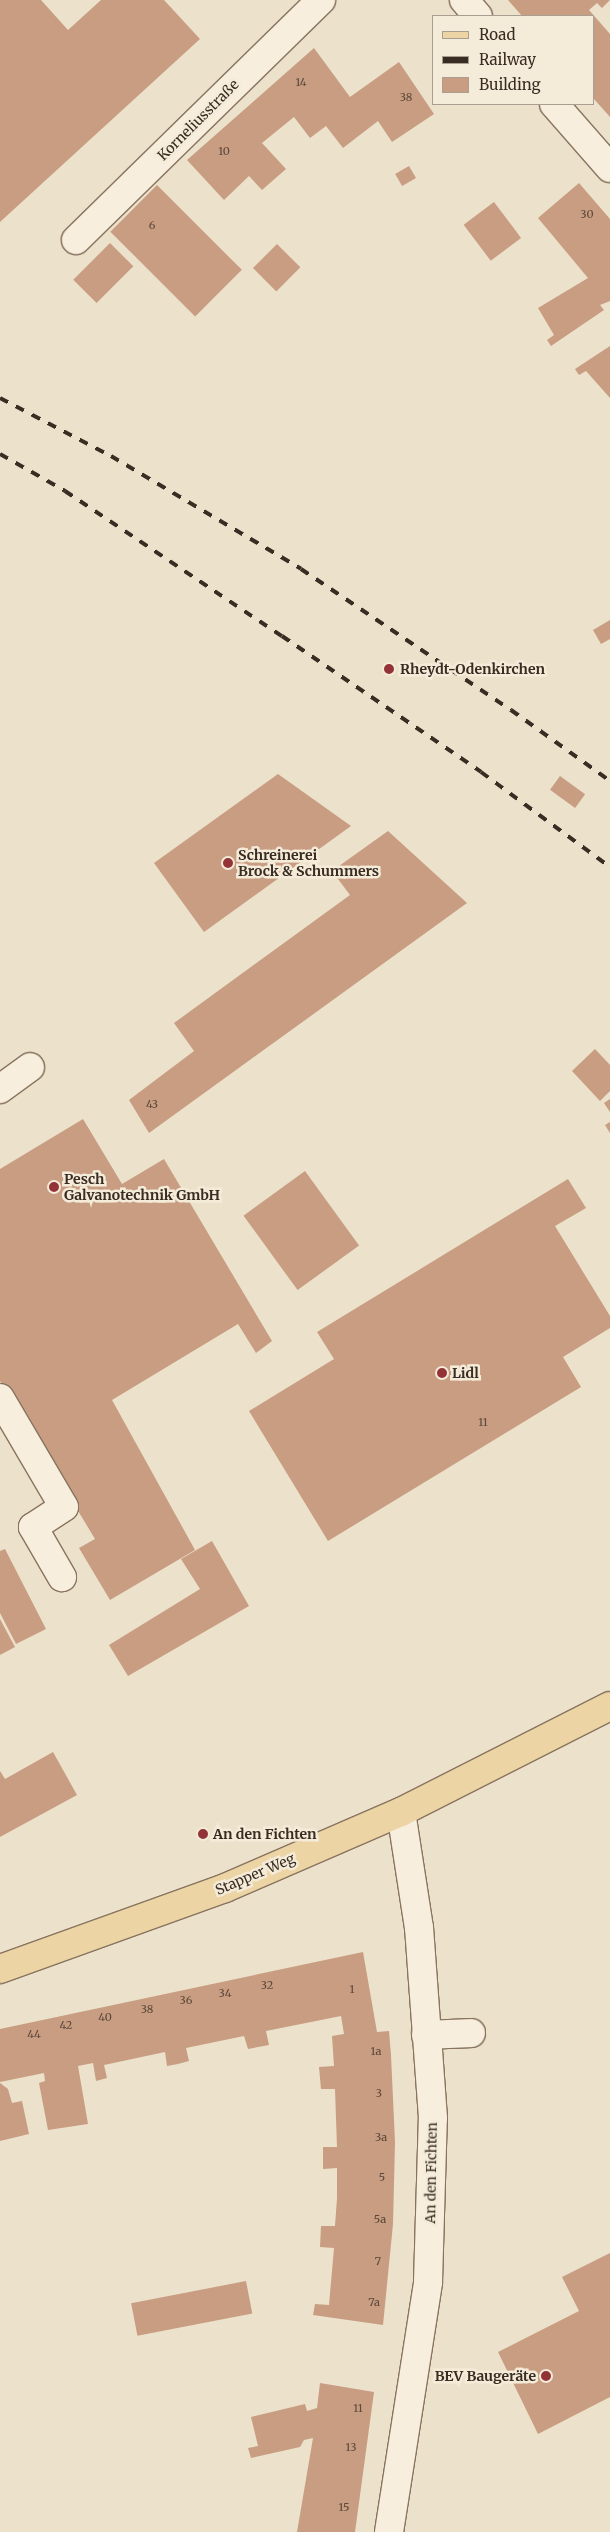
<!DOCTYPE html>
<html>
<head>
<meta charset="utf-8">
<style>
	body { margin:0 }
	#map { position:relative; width:610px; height:2532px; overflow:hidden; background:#ece1ca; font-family:Merriweather,serif }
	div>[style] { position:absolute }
	.building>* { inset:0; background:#c89d82; transform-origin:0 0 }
	.roads { filter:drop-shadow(1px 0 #88745f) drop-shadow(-1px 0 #88745f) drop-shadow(0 1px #88745f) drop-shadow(0 -1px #88745f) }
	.minor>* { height:28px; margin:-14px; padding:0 14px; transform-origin:14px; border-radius:14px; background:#f7eedd }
	.major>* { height:28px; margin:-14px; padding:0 14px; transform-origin:14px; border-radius:14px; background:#ecd4a5 }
	.rail>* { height:4px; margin-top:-2px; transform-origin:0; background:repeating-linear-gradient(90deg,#392c22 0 9px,transparent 0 18px) }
	.dots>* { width:14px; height:14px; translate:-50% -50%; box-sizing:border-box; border:2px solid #f4ebd9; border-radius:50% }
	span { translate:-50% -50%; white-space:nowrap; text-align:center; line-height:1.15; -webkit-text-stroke:5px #f4ebd9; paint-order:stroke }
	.number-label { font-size:11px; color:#5d483a }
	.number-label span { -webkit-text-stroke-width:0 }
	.street-label { font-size:14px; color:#392c22 }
	.poi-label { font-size:14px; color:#392c22; font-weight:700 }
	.left { translate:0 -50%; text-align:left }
	.right { translate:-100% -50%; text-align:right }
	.legend { position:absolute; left:432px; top:15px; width:162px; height:90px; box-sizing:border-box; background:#f4ebd9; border:1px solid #a99f90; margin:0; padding:6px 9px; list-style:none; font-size:15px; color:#392c22 }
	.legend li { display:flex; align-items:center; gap:10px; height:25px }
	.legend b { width:25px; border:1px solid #a99f90 }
</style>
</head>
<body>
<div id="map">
	<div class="building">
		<i style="clip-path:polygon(0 0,41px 0,68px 30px,101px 0,164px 0,200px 39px,0 222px)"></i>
		<i style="clip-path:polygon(508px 0,610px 0,602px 8px,597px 3px,589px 10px,610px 34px,610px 117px,594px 99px,594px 16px,522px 16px)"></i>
		<i style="clip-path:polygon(314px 48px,350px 97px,399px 62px,434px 114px,392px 142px,378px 121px,343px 148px,326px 126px,310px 138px,294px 117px,262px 143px,286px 169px,262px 190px,249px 176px,224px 200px,187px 160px)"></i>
		<i style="left:409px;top:166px;width:14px;height:16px;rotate:60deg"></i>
		<i style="clip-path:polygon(579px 183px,610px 219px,610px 301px,600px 305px,604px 310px,551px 346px,547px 340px,554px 335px,538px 308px,588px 278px,538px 218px)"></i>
		<i style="left:157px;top:185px;width:120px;height:66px;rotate:45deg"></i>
		<i style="left:494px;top:202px;width:45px;height:38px;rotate:53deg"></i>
		<i style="left:110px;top:243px;width:33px;height:52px;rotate:45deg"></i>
		<i style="left:277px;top:244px;width:33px;height:34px;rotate:45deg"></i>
		<i style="clip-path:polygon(610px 346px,610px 398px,586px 371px,579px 375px,575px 369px)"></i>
		<i style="clip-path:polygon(610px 620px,610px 639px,601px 644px,593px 630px)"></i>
		<i style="clip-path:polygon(278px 774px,351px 826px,204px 932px,154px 863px)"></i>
		<i style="left:560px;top:776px;width:31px;height:17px;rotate:36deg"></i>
		<i style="clip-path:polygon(388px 831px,467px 903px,149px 1133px,129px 1100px,194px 1051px,174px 1023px,350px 895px,332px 871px)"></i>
		<i style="clip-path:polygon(595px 1049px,610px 1065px,610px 1091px,600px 1101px,572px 1071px)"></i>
		<i style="clip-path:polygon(610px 1099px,610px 1112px,604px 1103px)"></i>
		<i style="clip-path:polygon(83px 1119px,122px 1184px,164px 1159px,272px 1341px,256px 1353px,238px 1324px,112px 1400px,195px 1550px,110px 1600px,79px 1548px,95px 1539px,0 1381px,0 1169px)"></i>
		<i style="clip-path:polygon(610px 1122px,610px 1133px,605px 1125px)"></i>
		<i style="left:305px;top:1171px;width:92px;height:76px;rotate:54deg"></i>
		<i style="clip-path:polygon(568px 1179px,586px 1208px,555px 1226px,610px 1316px,610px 1328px,563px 1357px,581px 1387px,328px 1541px,249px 1411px,334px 1359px,317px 1332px)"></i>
		<i style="clip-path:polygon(212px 1541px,249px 1606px,128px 1676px,109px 1645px,200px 1589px,181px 1559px)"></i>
		<i style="clip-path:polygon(5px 1549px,46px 1629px,16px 1644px,0 1613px,0 1551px)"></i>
		<i style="clip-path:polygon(0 1619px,15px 1647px,0 1655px)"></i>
		<i style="clip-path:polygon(53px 1752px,77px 1795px,0 1837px,0 1771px,5px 1779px)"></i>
		<i style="clip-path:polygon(363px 1952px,377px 2032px,389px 2031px,391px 2055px,395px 2142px,393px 2224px,383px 2325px,313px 2315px,315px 2304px,329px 2305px,334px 2248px,320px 2247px,321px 2226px,335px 2226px,337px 2198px,337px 2168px,323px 2169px,323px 2147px,337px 2147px,335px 2089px,321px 2089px,319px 2067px,334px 2066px,332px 2036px,344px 2034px,341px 2016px,266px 2031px,269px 2045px,248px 2049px,244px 2036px,186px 2048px,189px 2061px,178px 2064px,167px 2066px,165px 2052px,104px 2065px,107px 2078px,96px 2081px,93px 2063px,78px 2066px,88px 2124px,48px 2130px,39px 2083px,45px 2081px,44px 2073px,0 2082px,0 2029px)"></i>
		<i style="clip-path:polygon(0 2083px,8px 2089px,12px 2103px,22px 2101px,29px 2134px,0 2141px)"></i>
		<i style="clip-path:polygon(610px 2253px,610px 2397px,538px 2434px,498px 2352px,579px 2311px,562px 2277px)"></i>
		<i style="left:246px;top:2281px;width:33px;height:117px;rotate:79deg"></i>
		<i style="clip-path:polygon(320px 2383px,374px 2392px,355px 2532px,297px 2532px,313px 2438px,304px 2440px,300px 2447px,251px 2458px,248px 2448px,258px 2446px,251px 2417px,305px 2404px,307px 2411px,317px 2408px)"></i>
	</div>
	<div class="roads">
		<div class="minor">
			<i style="left:464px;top:0;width:21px;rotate:49deg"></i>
			<i style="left:554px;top:104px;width:85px;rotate:48.8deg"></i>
			<i style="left:76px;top:240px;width:343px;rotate:-44.4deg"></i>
			<i style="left:0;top:1089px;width:37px;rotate:-36deg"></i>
			<i style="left:0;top:1398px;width:126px;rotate:59.6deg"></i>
			<i style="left:64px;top:1507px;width:37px;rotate:147deg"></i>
			<i style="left:33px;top:1527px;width:58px;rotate:59.9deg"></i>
			<i style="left:426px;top:2035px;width:45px;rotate:-2.5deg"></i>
			<i style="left:389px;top:2532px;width:253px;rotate:-81.1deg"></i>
			<i style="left:428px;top:2282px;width:164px;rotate:-88.3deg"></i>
			<i style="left:433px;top:2118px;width:191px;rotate:-94.2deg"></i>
			<i style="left:419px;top:1928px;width:117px;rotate:-98.8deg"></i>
		</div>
		<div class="major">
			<i style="left:0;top:1969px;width:239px;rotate:-19.8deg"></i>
			<i style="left:225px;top:1888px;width:192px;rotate:-23.4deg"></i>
			<i style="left:401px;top:1812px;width:234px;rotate:-26.9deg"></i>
		</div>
	</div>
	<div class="rail">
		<i style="left:0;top:398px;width:125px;rotate:27.6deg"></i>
		<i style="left:111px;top:456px;width:221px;rotate:30.7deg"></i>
		<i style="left:301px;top:569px;width:253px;rotate:33.9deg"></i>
		<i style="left:511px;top:710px;width:122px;rotate:35.6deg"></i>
		<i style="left:0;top:454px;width:75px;rotate:29.6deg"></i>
		<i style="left:65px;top:491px;width:261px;rotate:33.8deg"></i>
		<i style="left:282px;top:636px;width:241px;rotate:34.3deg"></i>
		<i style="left:481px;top:772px;width:160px;rotate:36.4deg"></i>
	</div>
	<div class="dots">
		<i style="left:389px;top:669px;background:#933337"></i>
		<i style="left:228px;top:863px;background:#933337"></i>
		<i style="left:54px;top:1187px;background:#933337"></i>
		<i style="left:442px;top:1373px;background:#933337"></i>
		<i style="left:203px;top:1834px;background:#933337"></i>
		<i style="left:546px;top:2376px;background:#933337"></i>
	</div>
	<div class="number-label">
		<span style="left:301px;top:82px">14</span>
		<span style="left:406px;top:97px">38</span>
		<span style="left:224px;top:151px">10</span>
		<span style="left:587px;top:214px">30</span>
		<span style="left:152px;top:225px">6</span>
		<span style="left:152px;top:1104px">43</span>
		<span style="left:483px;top:1422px">11</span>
		<span style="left:267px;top:1985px">32</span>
		<span style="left:352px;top:1989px">1</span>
		<span style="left:225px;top:1993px">34</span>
		<span style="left:186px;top:2000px">36</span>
		<span style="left:147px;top:2009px">38</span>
		<span style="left:105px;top:2017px">40</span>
		<span style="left:66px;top:2025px">42</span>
		<span style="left:34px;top:2034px">44</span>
		<span style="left:376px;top:2051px">1a</span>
		<span style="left:379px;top:2093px">3</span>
		<span style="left:381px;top:2137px">3a</span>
		<span style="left:382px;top:2177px">5</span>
		<span style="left:380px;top:2219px">5a</span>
		<span style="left:378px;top:2261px">7</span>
		<span style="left:374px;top:2302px">7a</span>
		<span style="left:358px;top:2408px">11</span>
		<span style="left:351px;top:2447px">13</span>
		<span style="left:344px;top:2507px">15</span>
	</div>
	<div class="street-label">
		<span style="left:198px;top:120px;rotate:-45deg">Korneliusstraße</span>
		<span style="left:255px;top:1874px;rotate:-23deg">Stapper Weg</span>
		<span style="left:431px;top:2173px;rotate:-89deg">An den Fichten</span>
	</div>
	<div class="poi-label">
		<span class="left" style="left:400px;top:669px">Rheydt-Odenkirchen</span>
		<span class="left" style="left:238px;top:863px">Schreinerei<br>Brock &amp; Schummers</span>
		<span class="left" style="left:64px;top:1187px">Pesch<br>Galvanotechnik GmbH</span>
		<span class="left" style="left:452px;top:1373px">Lidl</span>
		<span class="left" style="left:213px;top:1834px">An den Fichten</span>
		<span class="right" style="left:536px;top:2376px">BEV Baugeräte</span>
	</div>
	<ul class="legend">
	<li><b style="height:6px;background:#ecd4a5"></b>Road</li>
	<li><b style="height:6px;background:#392c22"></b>Railway</li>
	<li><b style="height:14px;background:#c89d82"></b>Building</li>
	</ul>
</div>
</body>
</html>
